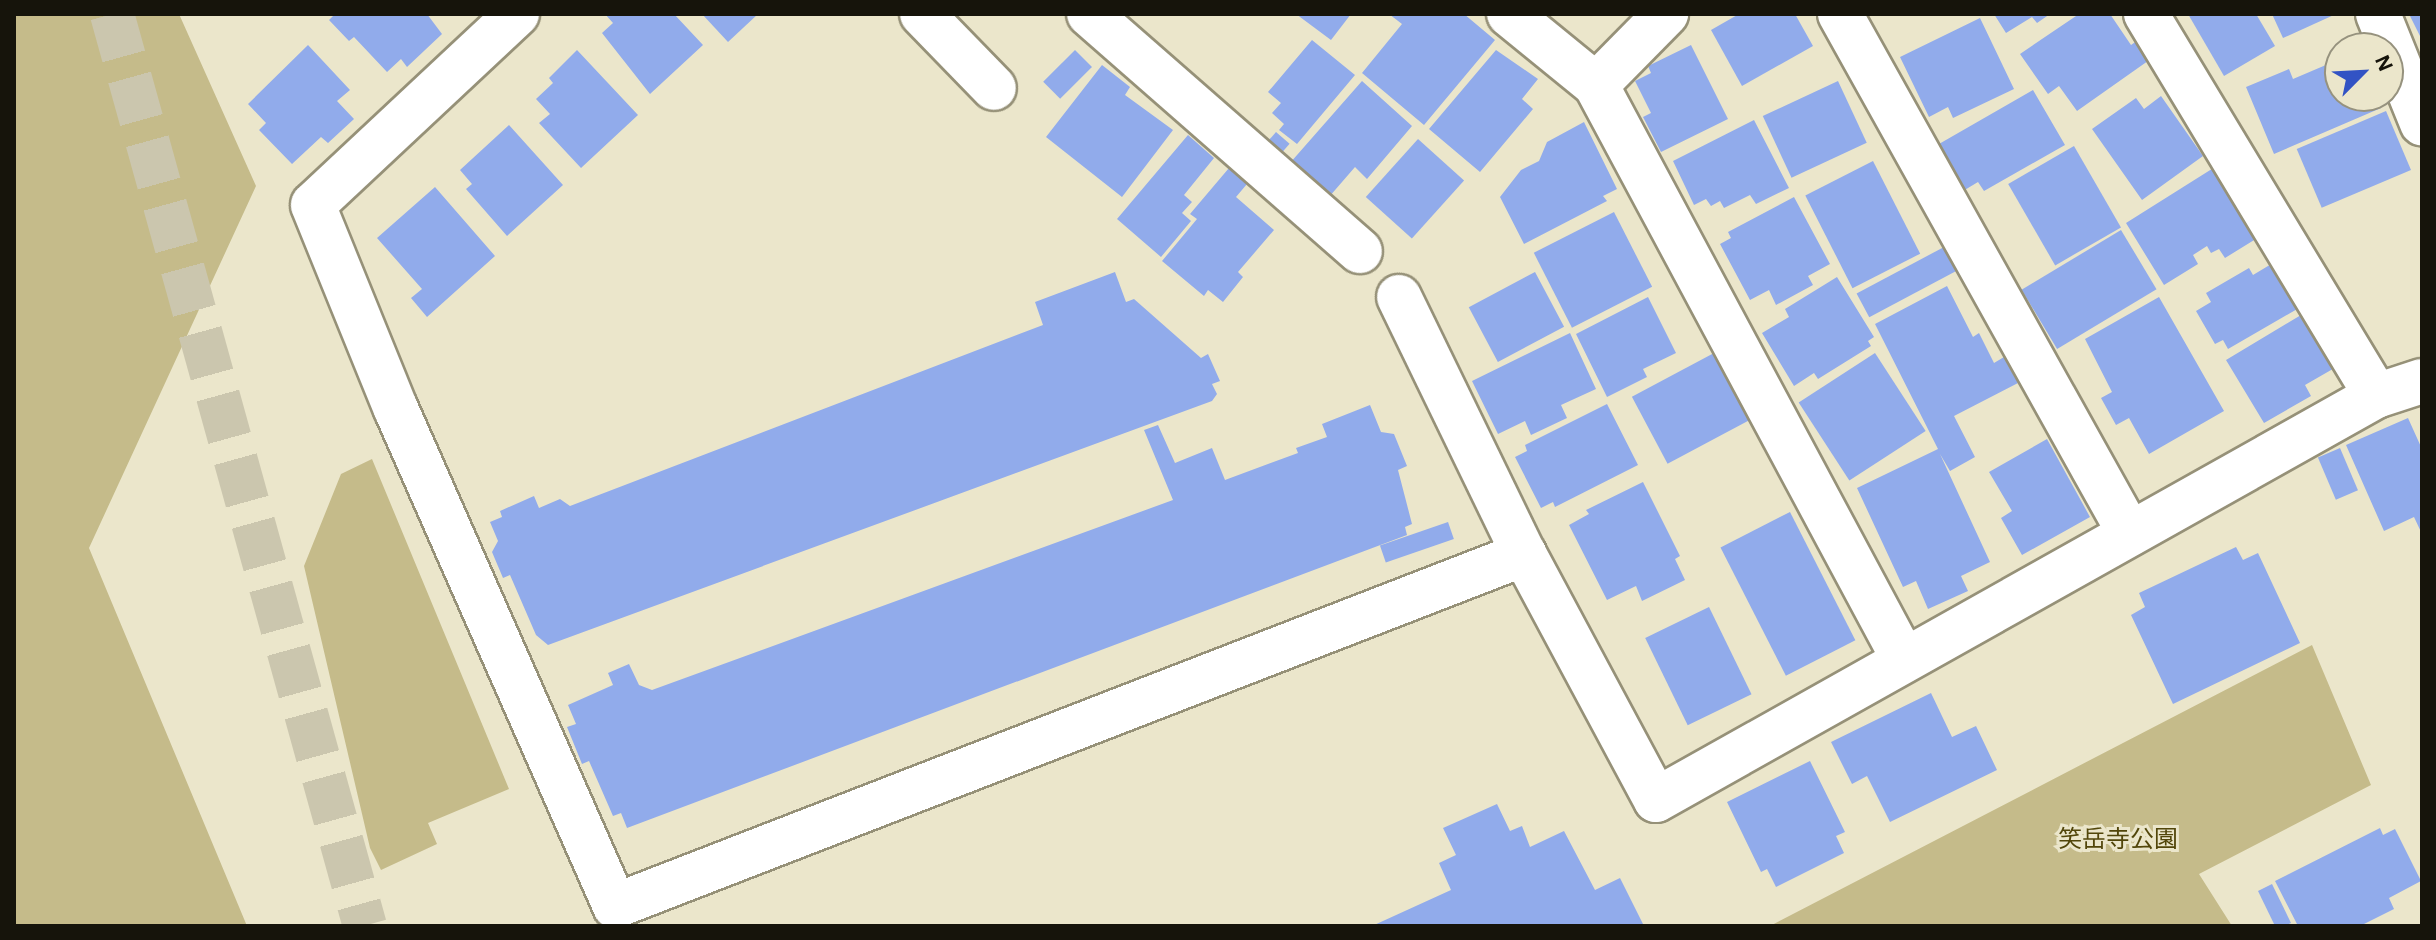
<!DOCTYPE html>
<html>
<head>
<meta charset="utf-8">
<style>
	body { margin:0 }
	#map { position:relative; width:2436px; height:940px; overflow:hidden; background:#ebe6cb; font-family:"Alegreya Sans","Noto Sans JP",sans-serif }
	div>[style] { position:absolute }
	.green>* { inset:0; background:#c5bb8a }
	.building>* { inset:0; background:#91abeb; transform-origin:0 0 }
	.minor-tunnel>* { height:44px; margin-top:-22px; transform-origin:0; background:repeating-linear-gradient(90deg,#cbc6ae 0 44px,transparent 0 66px) }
	.roads { filter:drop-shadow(2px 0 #969178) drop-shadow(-2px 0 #969178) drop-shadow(0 2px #969178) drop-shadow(0 -2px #969178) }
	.minor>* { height:44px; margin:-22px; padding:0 22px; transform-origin:22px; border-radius:22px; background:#fff }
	span { translate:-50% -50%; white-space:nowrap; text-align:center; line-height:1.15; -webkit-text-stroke:6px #ebe6cb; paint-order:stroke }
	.park-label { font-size:24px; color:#52460a }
	.frame { position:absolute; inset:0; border:16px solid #16140b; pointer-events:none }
	.north { position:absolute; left:2324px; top:32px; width:80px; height:80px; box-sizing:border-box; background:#ebe6cb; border:2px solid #96927e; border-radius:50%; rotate:66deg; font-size:22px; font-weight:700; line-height:32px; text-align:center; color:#16140b }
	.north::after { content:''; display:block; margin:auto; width:28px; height:36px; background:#3253c4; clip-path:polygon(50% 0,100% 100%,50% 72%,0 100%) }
</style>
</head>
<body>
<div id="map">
	<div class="green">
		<i style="clip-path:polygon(14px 14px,179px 14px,256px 186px,89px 548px,247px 926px,14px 926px)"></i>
		<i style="clip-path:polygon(372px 459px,509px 789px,428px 823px,437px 844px,381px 870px,370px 848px,304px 566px,341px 474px)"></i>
		<i style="clip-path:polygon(2312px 645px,2371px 785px,2199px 874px,2232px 926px,1770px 926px)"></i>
	</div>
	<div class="building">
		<i style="clip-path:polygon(335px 14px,427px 14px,442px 34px,407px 67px,401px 59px,387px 72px,354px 37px,349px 41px,329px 20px)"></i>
		<i style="clip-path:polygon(605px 14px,674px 14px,703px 45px,650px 94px,602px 33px,613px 23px)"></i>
		<i style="clip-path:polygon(702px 14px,758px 14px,728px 42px)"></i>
		<i style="clip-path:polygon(1296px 14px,1351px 14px,1331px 40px)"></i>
		<i style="clip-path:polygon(1389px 14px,1464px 14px,1495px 40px,1424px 125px,1362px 73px,1402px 24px)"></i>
		<i style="clip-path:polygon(1739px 14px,1795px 14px,1813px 46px,1742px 86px,1711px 30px)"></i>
		<i style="clip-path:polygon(1994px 14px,2050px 14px,2037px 23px,2032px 17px,2006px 33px)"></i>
		<i style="clip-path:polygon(2079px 14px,2110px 14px,2131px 45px,2141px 38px,2155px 56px,2077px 111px,2059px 86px,2048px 94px,2020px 54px)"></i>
		<i style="clip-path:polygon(2188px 14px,2256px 14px,2275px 46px,2224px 76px)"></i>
		<i style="clip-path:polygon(2272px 14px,2336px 14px,2283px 38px)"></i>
		<i style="clip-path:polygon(2409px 14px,2422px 14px,2422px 40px)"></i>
		<i style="clip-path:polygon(1980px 18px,2014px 89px,1953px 118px,1948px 107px,1929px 117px,1900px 57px)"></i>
		<i style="clip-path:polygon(1312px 40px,1355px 75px,1297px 144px,1279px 130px,1284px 124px,1272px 113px,1281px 103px,1268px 92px)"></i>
		<i style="clip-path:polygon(308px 45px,350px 90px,337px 101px,354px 119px,328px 143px,321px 137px,292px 164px,259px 130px,266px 123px,248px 104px)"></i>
		<i style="clip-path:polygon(1691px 45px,1728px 119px,1661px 152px,1643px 117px,1651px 113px,1635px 81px,1651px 73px,1648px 66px)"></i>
		<i style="clip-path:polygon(577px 50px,638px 115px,581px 168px,539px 123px,550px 114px,536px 99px,553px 83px,549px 78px)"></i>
		<i style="left:1075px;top:50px;width:24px;height:45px;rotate:45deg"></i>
		<i style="clip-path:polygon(1496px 50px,1538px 79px,1522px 99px,1533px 109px,1480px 172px,1429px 129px)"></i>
		<i style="clip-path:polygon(2340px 59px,2340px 96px,2376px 96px,2381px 108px,2274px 154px,2246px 87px,2289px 69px,2293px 79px)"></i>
		<i style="clip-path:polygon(1102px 65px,1130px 87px,1125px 95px,1173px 130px,1122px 197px,1046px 137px)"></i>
		<i style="clip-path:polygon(1362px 81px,1412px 126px,1367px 179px,1355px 167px,1329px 197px,1290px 163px)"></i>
		<i style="left:1838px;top:81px;width:68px;height:83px;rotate:65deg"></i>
		<i style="clip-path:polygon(2033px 90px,2065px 145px,1984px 191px,1978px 182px,1958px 194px,1932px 148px)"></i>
		<i style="clip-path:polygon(2161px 96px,2203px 156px,2142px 200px,2092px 129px,2136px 98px,2144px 109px)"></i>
		<i style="left:2386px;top:111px;width:64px;height:97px;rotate:67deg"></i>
		<i style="clip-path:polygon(1754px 120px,1789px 188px,1756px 204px,1750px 195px,1724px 208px,1720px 201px,1711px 206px,1706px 199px,1694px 205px,1673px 161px)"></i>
		<i style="clip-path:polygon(1584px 122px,1617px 189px,1603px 196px,1607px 201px,1524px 244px,1500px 197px,1521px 170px,1539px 161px,1547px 142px)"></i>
		<i style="clip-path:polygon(509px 125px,563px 185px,507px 236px,466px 189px,472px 184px,460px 170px)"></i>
		<i style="left:1276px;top:132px;width:18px;height:13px;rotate:41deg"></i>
		<i style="clip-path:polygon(1188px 135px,1214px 158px,1184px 195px,1192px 202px,1182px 213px,1191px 221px,1161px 257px,1117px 219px)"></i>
		<i style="left:1418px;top:139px;width:62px;height:78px;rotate:42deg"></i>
		<i style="left:2074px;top:146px;width:94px;height:76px;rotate:60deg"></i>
		<i style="left:1873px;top:161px;width:104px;height:76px;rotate:63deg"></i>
		<i style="clip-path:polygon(2215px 167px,2259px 237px,2225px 258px,2219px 249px,2211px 253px,2207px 246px,2193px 255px,2198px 264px,2164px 285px,2126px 223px)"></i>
		<i style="clip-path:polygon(1229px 168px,1247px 184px,1236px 197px,1274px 230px,1238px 272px,1243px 277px,1223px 302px,1208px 290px,1204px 296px,1162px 261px,1197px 219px,1190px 214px)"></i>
		<i style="clip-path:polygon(435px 187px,495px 256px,427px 317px,411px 298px,422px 289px,377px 238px)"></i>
		<i style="clip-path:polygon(1794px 197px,1830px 264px,1808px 276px,1813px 285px,1776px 305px,1769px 290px,1750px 300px,1720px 244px,1731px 238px,1728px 232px)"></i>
		<i style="left:1614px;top:212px;width:84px;height:90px;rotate:63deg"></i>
		<i style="left:2121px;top:230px;width:69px;height:116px;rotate:59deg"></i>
		<i style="left:1944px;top:247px;width:27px;height:99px;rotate:62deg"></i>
		<i style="clip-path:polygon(2273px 263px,2299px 308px,2228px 349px,2223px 340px,2215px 344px,2196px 311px,2211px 302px,2206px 293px,2249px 268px,2253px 275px)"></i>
		<i style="clip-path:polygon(1115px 272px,1126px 302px,1134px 299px,1201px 358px,1208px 354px,1220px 381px,1212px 384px,1217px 394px,1212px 401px,548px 645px,536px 635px,510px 575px,503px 578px,492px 552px,498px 541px,490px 522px,502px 517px,500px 511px,534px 496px,539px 508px,560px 499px,570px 506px,1043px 325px,1035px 302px)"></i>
		<i style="left:1535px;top:272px;width:62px;height:75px;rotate:62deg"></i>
		<i style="clip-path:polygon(1837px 277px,1874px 337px,1868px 341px,1871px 346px,1818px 379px,1814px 373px,1794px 386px,1762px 333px,1789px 317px,1785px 309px)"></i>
		<i style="clip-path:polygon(1947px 286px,1973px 337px,1979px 333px,1994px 363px,2004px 357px,2018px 383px,1954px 416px,1975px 457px,1950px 471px,1940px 454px,1990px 562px,1961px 576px,1968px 591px,1928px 609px,1916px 581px,1903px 587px,1857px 488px,1938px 449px,1875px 324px)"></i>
		<i style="clip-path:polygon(1648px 297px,1676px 353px,1643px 369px,1647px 377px,1607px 397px,1576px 334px)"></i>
		<i style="clip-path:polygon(2159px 297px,2224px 411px,2149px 454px,2129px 418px,2116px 425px,2101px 398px,2112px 392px,2085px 339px)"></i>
		<i style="clip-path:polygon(2306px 312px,2338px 366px,2305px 385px,2311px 396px,2264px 423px,2226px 360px)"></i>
		<i style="clip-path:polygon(1570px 333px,1596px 389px,1561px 405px,1567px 418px,1531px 435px,1525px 421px,1498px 434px,1472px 381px)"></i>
		<i style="left:1714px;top:353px;width:76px;height:93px;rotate:62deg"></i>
		<i style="left:1875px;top:353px;width:93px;height:91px;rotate:57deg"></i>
		<i style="clip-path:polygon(1607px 404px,1638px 465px,1555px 507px,1553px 502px,1541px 508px,1515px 457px,1527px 451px,1525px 445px)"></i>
		<i style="clip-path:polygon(1370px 405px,1381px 432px,1394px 434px,1407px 466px,1398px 470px,1412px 524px,1405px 527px,1407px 535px,627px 828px,621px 813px,613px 816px,589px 761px,582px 764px,567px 727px,576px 724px,568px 705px,613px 685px,608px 673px,629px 664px,639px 685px,652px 690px,1173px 500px,1144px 430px,1158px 425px,1175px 463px,1212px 448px,1225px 480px,1298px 453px,1296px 448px,1327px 437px,1322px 424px)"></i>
		<i style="clip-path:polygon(2408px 418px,2422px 449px,2422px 534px,2414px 517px,2384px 531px,2346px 445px)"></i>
		<i style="clip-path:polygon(2047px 439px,2090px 517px,2022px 555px,2001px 518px,2012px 511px,1989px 472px)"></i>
		<i style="left:2340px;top:448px;width:46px;height:24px;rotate:67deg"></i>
		<i style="clip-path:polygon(1643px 482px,1680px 556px,1675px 559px,1685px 580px,1642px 601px,1636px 586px,1607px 600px,1569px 525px,1589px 514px,1586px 510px)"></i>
		<i style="left:1790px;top:512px;width:144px;height:78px;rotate:63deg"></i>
		<i style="left:1448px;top:522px;width:18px;height:72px;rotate:71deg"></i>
		<i style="clip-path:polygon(2236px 547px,2243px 560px,2258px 553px,2300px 643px,2173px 704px,2131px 615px,2145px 607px,2139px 593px)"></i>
		<i style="left:1709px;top:607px;width:97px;height:71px;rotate:64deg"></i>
		<i style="clip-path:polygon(1931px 693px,1952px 737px,1976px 726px,1997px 770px,1890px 822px,1867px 776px,1852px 784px,1831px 742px)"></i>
		<i style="clip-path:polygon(1810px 761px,1845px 832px,1836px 836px,1844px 853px,1776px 887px,1767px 869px,1761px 872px,1727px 802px)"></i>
		<i style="clip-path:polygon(1497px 804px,1510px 831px,1522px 826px,1530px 847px,1564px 831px,1595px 890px,1620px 878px,1644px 926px,1372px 926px,1451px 890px,1439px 863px,1456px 855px,1443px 828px)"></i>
		<i style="clip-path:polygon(2380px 828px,2383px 835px,2395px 829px,2421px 881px,2389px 898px,2394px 909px,2360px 926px,2298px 926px,2275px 881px)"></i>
		<i style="clip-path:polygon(2272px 884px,2291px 923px,2284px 926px,2275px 926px,2258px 891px)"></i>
	</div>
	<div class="minor-tunnel">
		<i style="left:112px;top:14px;width:946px;rotate:74.5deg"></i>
	</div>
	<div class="roads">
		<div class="minor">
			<i style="left:517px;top:14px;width:279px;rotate:136.9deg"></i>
			<i style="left:313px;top:205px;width:220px;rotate:67.9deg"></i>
			<i style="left:396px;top:409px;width:543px;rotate:66.22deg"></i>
			<i style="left:615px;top:906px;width:975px;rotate:-21.17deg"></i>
			<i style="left:922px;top:14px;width:103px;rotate:45.8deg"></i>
			<i style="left:1089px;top:14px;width:360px;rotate:41.2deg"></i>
			<i style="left:1509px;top:14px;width:112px;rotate:39.2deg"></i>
			<i style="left:1596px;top:85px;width:652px;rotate:61.82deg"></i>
			<i style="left:1840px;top:14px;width:595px;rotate:60.85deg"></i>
			<i style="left:2146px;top:14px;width:446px;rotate:58.9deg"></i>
			<i style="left:2378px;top:14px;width:118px;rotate:68deg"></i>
			<i style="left:1596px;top:85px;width:100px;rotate:-45.4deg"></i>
			<i style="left:1399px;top:297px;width:286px;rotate:64.1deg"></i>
			<i style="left:1524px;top:554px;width:279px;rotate:61.8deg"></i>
			<i style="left:1656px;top:800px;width:826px;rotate:-29.3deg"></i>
			<i style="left:2376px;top:396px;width:48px;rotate:-18.1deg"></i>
		</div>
	</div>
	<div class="park-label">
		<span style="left:2118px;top:841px">笑岳寺公園</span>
	</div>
	<div class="frame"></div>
	<div class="north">N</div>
</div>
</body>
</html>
